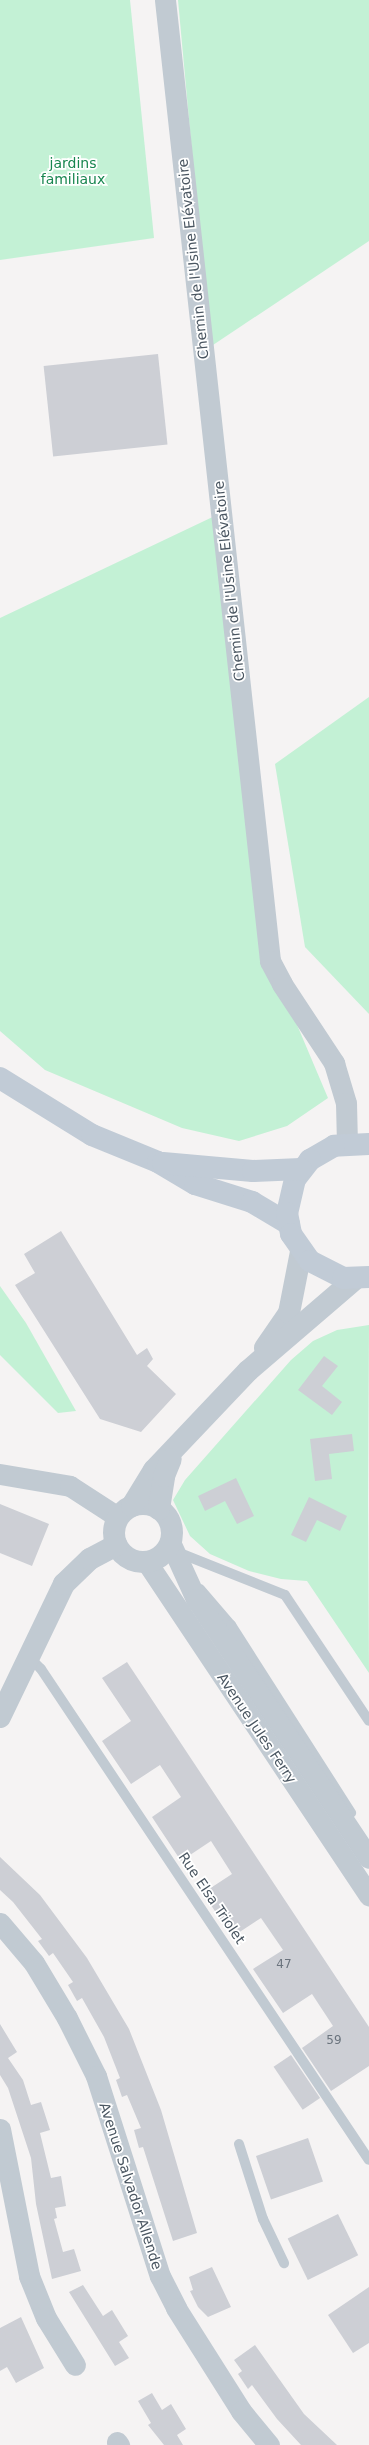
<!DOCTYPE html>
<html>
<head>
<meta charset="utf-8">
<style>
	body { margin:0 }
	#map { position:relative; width:369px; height:2445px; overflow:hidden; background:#f5f3f3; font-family:"DejaVu Sans",sans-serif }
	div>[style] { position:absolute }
	.green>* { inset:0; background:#c3f1d5 }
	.building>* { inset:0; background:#cdcfd5; transform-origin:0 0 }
	.service>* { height:10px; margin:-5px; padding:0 5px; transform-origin:5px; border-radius:5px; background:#c1cad2 }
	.minor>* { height:21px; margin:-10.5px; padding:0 10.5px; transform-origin:10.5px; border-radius:10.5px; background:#c1cad2 }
	.tertiary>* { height:22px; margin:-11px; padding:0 11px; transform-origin:11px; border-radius:11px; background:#c1cad2 }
	.tertiary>.ring { margin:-11px; padding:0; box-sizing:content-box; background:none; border:22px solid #c1cad2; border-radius:50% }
	.secondary>* { height:22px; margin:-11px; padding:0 11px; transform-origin:11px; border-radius:11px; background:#c1cbd6 }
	span { translate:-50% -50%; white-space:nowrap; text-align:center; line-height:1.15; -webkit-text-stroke:3.5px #fff; paint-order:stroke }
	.number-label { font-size:12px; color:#6b747e }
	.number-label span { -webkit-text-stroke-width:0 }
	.park-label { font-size:14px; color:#17864f }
	.street-label { font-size:14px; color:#4a5661 }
</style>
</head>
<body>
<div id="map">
	<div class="green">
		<i style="clip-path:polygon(0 0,130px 0,154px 238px,0 260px)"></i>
		<i style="clip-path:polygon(178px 0,369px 0,369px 241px,210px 347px)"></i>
		<i style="clip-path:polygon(221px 513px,270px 961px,328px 1098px,287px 1126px,239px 1141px,182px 1128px,45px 1070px,0 1031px,0 618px)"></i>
		<i style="clip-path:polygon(369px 697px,369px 1014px,305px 947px,275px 764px)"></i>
		<i style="clip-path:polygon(0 1286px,26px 1323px,76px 1411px,58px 1413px,0 1355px)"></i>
		<i style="clip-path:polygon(369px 1325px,368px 1501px,369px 1673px,307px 1581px,281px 1579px,249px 1571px,210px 1554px,190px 1536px,173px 1500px,185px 1480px,291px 1360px,313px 1341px,337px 1330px)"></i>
	</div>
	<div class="building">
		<i style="left:158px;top:354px;width:91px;height:115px;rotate:84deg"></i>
		<i style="clip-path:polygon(61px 1231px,137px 1355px,147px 1348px,153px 1359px,147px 1366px,176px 1394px,141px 1432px,100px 1419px,15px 1285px,35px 1273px,24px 1254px)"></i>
		<i style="clip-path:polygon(324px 1356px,338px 1366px,322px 1386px,342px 1402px,332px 1415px,298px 1390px)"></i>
		<i style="clip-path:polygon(352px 1434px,354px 1451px,329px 1454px,332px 1479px,315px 1481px,310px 1439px)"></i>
		<i style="clip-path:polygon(236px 1478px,254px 1516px,237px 1524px,225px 1501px,205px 1511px,198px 1496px)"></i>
		<i style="clip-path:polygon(309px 1497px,347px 1516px,340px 1531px,317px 1520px,306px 1542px,291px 1535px)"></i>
		<i style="clip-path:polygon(0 1504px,49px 1524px,32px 1566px,0 1553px)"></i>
		<i style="clip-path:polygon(127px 1662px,369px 2027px,369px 2066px,331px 2091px,302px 2048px,333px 2026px,312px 1994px,283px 2013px,253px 1969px,283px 1950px,261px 1918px,232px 1937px,203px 1893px,232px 1874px,211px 1841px,181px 1861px,152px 1817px,181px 1797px,160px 1765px,131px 1784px,102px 1741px,131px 1721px,102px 1678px)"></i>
		<i style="clip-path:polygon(0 1857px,40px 1895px,87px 1958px,129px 2029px,161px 2110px,197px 2233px,173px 2241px,143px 2147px,139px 2148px,134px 2130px,141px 2128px,127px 2095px,122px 2097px,116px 2080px,120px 2078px,104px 2037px,82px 1998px,77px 2001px,68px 1985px,73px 1982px,53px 1953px,49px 1956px,38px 1941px,42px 1939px,13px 1902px,0 1890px)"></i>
		<i style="clip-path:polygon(0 2024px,17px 2052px,8px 2058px,23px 2080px,31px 2105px,41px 2102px,50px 2130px,40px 2133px,51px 2178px,61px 2176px,66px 2206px,55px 2208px,57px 2218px,54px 2219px,63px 2252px,74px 2249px,81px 2271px,52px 2279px,36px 2204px,31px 2158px,8px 2088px,0 2075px)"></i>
		<i style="left:291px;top:2055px;width:52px;height:21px;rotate:56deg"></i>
		<i style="left:308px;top:2138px;width:46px;height:55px;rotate:71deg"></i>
		<i style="left:338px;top:2214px;width:46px;height:56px;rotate:64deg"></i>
		<i style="clip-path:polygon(212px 2267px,231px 2307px,208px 2317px,198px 2307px,190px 2291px,193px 2290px,189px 2277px)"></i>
		<i style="clip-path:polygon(83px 2285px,103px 2316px,112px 2310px,128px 2336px,119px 2342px,129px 2358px,115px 2366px,69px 2292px)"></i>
		<i style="clip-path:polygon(369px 2287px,369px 2343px,353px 2353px,328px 2315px)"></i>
		<i style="clip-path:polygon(21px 2317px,44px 2368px,16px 2383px,7px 2367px,0 2371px,0 2328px)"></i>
		<i style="clip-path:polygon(255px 2345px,304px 2414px,337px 2445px,301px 2445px,277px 2419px,252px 2385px,248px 2389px,238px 2374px,242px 2371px,234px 2360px)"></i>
		<i style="clip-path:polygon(152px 2393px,162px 2410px,171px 2404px,186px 2429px,177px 2435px,183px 2445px,164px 2445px,148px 2425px,151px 2423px,138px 2401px)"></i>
	</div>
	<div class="service">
		<i style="left:177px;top:1552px;width:116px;rotate:21.7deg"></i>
		<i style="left:285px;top:1595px;width:151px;rotate:56.3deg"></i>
		<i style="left:200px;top:1589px;width:48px;rotate:49.3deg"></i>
		<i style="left:231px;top:1625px;width:223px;rotate:57.4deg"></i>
		<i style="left:28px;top:1656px;width:18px;rotate:45deg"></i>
		<i style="left:41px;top:1669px;width:590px;rotate:56.26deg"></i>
		<i style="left:239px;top:2144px;width:79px;rotate:72.3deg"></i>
		<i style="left:263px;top:2219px;width:49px;rotate:64.5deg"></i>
	</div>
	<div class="minor">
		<i style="left:165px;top:0;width:967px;rotate:83.76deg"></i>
		<i style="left:270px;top:961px;width:26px;rotate:62deg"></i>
		<i style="left:282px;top:984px;width:95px;rotate:56.6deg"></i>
		<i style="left:334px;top:1063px;width:42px;rotate:73.3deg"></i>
		<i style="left:346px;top:1103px;width:40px;rotate:88.6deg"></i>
		<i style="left:0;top:1474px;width:71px;rotate:9.7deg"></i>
		<i style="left:70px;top:1486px;width:57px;rotate:32.9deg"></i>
		<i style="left:170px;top:1542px;width:63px;rotate:65.5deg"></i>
		<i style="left:196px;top:1599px;width:311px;rotate:56.3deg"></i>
		<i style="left:146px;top:1561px;width:402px;rotate:56.3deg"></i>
		<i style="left:0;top:1923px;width:52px;rotate:49.6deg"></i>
		<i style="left:34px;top:1963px;width:64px;rotate:59deg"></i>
		<i style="left:67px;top:2018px;width:65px;rotate:63.4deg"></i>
		<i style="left:96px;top:2076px;width:210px;rotate:72.3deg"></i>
		<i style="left:160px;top:2276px;width:36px;rotate:63deg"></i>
		<i style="left:176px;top:2308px;width:122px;rotate:57.7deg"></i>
		<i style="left:241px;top:2411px;width:44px;rotate:50.5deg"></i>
		<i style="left:0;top:2129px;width:150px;rotate:78.8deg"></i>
		<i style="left:29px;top:2276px;width:45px;rotate:68deg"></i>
		<i style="left:46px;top:2318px;width:55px;rotate:58.3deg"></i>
		<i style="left:117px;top:2442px;width:4px;rotate:56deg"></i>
	</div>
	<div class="tertiary">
		<i style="left:265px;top:1348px;width:42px;rotate:-55.6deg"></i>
		<i style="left:289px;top:1313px;width:62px;rotate:-78.9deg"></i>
		<i class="ring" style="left:114px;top:1504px;width:36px;height:36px"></i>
		<i style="left:132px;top:1506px;width:42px;rotate:-58.6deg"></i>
		<i style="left:154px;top:1470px;width:137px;rotate:-46.5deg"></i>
		<i style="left:248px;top:1371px;width:141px;rotate:-40.7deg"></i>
		<i style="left:159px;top:1509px;width:33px;rotate:-81deg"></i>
		<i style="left:164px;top:1476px;width:18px;rotate:-68deg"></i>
		<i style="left:0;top:1717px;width:148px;rotate:-64.3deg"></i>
		<i style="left:64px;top:1584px;width:36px;rotate:-44deg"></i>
		<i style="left:90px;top:1559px;width:30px;rotate:-28deg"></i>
	</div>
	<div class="secondary">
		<i style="left:0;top:1078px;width:108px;rotate:31.8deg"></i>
		<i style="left:92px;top:1135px;width:71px;rotate:22.2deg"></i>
		<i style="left:158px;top:1162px;width:43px;rotate:30.7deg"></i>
		<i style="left:195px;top:1184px;width:60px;rotate:17.5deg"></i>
		<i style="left:252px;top:1202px;width:43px;rotate:30.7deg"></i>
		<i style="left:369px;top:1144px;width:35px;rotate:177deg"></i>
		<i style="left:334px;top:1146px;width:28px;rotate:150deg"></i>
		<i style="left:310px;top:1160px;width:24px;rotate:128deg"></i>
		<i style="left:295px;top:1179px;width:35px;rotate:103deg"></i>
		<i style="left:287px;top:1213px;width:21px;rotate:79deg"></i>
		<i style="left:291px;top:1234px;width:33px;rotate:55deg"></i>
		<i style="left:310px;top:1261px;width:37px;rotate:27deg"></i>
		<i style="left:343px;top:1278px;width:26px;rotate:-2deg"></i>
		<i style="left:163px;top:1163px;width:90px;rotate:5.1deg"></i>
		<i style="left:253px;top:1171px;width:48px;rotate:-2.4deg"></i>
	</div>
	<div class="number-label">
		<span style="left:284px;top:1965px">47</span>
		<span style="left:334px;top:2041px">59</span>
	</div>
	<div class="park-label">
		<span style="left:73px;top:171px">jardins<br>familiaux</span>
	</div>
	<div class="street-label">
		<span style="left:193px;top:259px;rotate:-96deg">Chemin de l'Usine Elévatoire</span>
		<span style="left:229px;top:581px;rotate:-96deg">Chemin de l'Usine Elévatoire</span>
		<span style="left:257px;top:1728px;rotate:56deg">Avenue Jules Ferry</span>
		<span style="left:212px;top:1898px;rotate:56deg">Rue Elsa Triolet</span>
		<span style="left:131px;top:2186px;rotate:72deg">Avenue Salvador Allende</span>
	</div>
</div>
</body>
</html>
